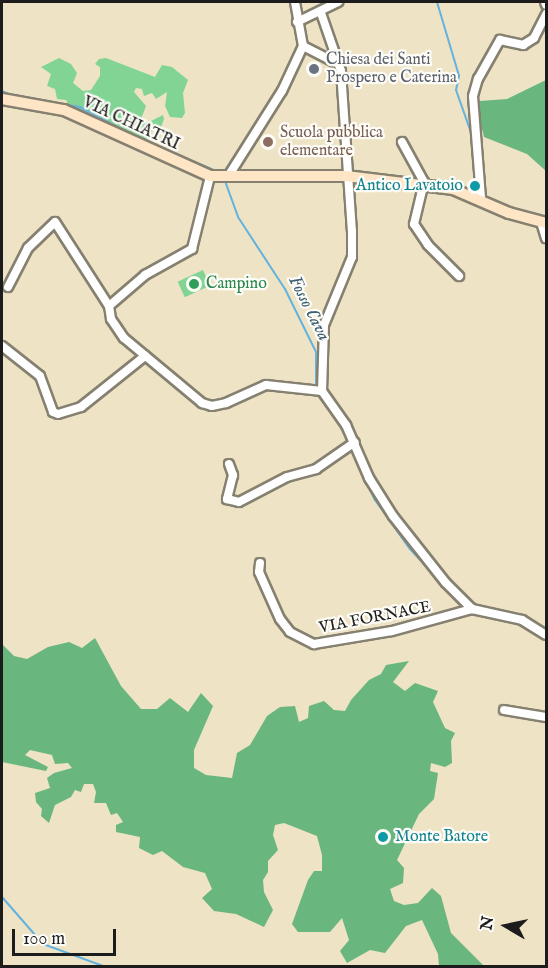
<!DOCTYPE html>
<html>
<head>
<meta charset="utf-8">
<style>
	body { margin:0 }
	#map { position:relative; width:548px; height:968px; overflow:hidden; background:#eee3c4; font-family:"IM FELL English",serif }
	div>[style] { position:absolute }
	.green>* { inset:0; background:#82d495; transform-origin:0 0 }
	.forest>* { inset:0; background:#69b67e }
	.stream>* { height:2px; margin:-1px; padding:0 1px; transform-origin:1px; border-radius:1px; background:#64b2de }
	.roads { filter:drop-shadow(2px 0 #858070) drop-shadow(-2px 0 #858070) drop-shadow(0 2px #858070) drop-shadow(0 -2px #858070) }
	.street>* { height:8px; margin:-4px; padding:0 4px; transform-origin:4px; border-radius:4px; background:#fff }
	.secondary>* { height:10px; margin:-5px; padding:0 5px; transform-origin:5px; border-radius:5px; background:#fde5c5 }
	.dots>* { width:16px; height:16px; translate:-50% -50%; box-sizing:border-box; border:3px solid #fdfcf7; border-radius:50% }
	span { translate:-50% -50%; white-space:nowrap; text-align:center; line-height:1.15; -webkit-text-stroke:4.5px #fdfcf7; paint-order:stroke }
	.worship-label { font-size:16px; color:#5b616d }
	.left { translate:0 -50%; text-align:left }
	.street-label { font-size:16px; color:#1c1c1c }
	.education-label { font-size:16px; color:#785e54 }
	.culture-label { font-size:16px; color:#0d838f }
	.right { translate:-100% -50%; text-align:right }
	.leisure-label { font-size:16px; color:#27864d }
	.water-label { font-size:18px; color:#3c6073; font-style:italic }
	.frame { position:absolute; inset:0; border:3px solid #1c1c1c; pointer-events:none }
	.north { position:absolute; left:476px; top:896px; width:60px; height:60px; -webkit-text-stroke:4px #fdfcf7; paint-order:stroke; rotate:279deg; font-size:16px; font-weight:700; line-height:24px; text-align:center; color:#1c1c1c }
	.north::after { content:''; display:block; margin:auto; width:21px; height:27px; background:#1c1c1c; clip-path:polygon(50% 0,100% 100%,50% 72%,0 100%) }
	.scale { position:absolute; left:12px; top:929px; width:104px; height:27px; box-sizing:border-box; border:3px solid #1c1c1c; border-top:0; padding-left:8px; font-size:18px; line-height:21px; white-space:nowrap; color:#1c1c1c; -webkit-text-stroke:4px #fdfcf7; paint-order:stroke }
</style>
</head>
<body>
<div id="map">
	<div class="green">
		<i style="clip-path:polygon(59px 58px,71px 64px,77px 73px,73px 83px,83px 91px,91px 90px,100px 76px,100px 67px,95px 64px,99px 59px,106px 58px,155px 77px,162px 65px,172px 67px,188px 80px,183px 93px,185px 113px,182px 118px,170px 117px,165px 106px,167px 92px,156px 99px,152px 93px,144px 96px,142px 89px,136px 88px,134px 92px,146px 106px,141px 119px,147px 123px,163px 115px,164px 119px,160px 130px,154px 128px,146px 141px,70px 107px,66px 100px,57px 99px,55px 89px,47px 86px,51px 74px,41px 67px)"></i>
		<i style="left:203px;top:270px;width:17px;height:28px;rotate:65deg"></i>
	</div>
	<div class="forest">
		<i style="clip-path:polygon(546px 80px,546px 171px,527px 154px,484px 137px,479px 117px,480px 101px,507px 99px)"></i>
		<i style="clip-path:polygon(95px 638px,121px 686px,141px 709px,157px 709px,170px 698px,188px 712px,201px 693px,213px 706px,194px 750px,194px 768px,206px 775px,232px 778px,237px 753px,250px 745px,267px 716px,280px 707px,295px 706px,299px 722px,308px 718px,309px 706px,324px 701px,334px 710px,345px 711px,351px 700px,369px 680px,381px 674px,386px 665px,409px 661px,393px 682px,405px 691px,415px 683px,438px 691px,433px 702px,445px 728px,455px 733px,451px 741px,452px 763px,445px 767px,431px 763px,430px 771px,438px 773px,434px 799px,419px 814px,397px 860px,404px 868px,403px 883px,390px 889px,394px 901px,404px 905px,418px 903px,432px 888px,441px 896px,451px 933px,484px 966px,439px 966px,438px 954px,422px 920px,406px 926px,385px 953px,370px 950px,347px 963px,340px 951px,349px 940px,342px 918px,330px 932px,298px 932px,292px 924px,308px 880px,314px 871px,322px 871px,322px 855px,317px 836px,284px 823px,275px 825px,273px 835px,278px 850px,268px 861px,268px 872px,263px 880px,264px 892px,273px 910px,264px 927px,236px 914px,214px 911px,202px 898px,212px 889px,205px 873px,183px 867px,162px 851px,153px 855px,139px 848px,140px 837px,116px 832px,116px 825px,123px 822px,117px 813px,111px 815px,106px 803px,94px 803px,96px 792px,93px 784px,84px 784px,81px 792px,75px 790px,71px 797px,55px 805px,49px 823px,41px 816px,42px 809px,36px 802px,35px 793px,50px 788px,47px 778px,54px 773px,72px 768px,68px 763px,55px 764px,52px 755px,30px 750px,25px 755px,48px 767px,46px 771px,2px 762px,2px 644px,14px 656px,27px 659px,48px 647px,69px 642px,82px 648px)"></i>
	</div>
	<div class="stream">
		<i style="left:437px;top:2px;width:77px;rotate:73.4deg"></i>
		<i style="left:459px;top:76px;width:14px;rotate:102deg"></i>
		<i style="left:456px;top:90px;width:51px;rotate:70.5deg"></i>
		<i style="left:2px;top:91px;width:12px;rotate:24deg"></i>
		<i style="left:18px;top:97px;width:63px;rotate:9.2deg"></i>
		<i style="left:80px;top:107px;width:72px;rotate:28deg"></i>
		<i style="left:166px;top:150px;width:60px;rotate:22.7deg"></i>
		<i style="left:225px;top:181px;width:38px;rotate:70deg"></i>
		<i style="left:238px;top:217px;width:86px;rotate:56.9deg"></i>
		<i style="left:285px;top:289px;width:70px;rotate:63.8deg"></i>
		<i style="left:316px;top:352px;width:36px;rotate:90deg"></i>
		<i style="left:317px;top:394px;width:45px;rotate:53.1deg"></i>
		<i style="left:365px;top:479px;width:23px;rotate:65deg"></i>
		<i style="left:375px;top:500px;width:60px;rotate:54.5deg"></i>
		<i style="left:410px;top:549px;width:60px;rotate:47deg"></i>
		<i style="left:509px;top:621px;width:25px;rotate:21deg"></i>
		<i style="left:2px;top:897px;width:62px;rotate:48.9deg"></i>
		<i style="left:43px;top:944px;width:64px;rotate:20.1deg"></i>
	</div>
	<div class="roads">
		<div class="street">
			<i style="left:295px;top:2px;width:45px;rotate:79.7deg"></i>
			<i style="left:545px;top:2px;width:3px;rotate:72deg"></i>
			<i style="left:321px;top:13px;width:61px;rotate:71deg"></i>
			<i style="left:341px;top:71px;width:160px;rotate:86.1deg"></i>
			<i style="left:352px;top:231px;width:26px;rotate:90deg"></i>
			<i style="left:352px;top:257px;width:74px;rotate:112.4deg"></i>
			<i style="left:324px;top:325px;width:66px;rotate:91.7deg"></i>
			<i style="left:322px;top:391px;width:42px;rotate:54.8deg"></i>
			<i style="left:346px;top:425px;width:58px;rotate:66.5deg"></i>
			<i style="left:369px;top:478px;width:45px;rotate:57.7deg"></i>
			<i style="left:393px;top:516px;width:85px;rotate:51.7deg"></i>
			<i style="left:446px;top:583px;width:37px;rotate:45deg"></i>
			<i style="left:472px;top:609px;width:51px;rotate:12.4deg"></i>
			<i style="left:522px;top:620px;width:28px;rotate:32deg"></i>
			<i style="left:297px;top:22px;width:46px;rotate:-26deg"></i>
			<i style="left:303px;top:46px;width:36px;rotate:27deg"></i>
			<i style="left:402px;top:142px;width:46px;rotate:61.2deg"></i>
			<i style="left:424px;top:182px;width:43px;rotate:103.4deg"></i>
			<i style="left:414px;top:224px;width:25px;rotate:56deg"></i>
			<i style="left:428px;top:245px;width:44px;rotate:45deg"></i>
			<i style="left:229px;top:175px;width:99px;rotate:-57.8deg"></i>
			<i style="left:282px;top:91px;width:50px;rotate:-65deg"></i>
			<i style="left:481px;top:198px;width:102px;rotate:-94.5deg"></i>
			<i style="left:473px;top:96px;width:18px;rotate:-74deg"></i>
			<i style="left:478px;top:79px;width:45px;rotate:-60.6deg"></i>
			<i style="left:500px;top:40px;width:24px;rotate:12deg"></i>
			<i style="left:523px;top:45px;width:13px;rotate:-32deg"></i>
			<i style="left:534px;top:38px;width:27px;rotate:-63deg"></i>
			<i style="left:541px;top:222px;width:17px;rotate:73deg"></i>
			<i style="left:8px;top:287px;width:44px;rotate:-62.9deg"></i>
			<i style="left:28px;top:248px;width:37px;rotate:-44deg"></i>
			<i style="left:55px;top:222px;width:100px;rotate:57.3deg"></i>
			<i style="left:109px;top:306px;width:13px;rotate:81deg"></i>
			<i style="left:111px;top:319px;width:23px;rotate:56deg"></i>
			<i style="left:124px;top:338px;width:102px;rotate:39.8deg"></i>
			<i style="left:202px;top:403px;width:10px;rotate:17deg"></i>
			<i style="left:212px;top:406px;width:14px;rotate:-12deg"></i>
			<i style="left:226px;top:403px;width:44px;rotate:-24.2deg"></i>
			<i style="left:266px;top:385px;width:56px;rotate:6.1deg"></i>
			<i style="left:109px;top:306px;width:48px;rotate:-40.7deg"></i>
			<i style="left:145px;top:275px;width:54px;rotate:-29deg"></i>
			<i style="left:192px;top:249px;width:75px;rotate:-76.1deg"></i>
			<i style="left:2px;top:346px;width:48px;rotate:38.3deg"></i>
			<i style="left:40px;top:376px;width:38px;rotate:70deg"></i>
			<i style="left:53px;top:412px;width:5px;rotate:22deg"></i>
			<i style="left:58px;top:414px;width:24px;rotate:-17deg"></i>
			<i style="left:81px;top:407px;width:82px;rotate:-38.6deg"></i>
			<i style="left:229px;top:464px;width:12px;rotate:70deg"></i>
			<i style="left:233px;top:475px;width:25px;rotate:104deg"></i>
			<i style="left:227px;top:499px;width:12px;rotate:14deg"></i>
			<i style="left:239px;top:502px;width:54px;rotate:-27.5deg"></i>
			<i style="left:287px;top:477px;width:30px;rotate:-15deg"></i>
			<i style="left:316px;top:469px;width:47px;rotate:-34.7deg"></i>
			<i style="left:260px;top:563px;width:9px;rotate:96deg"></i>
			<i style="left:259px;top:572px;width:51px;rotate:65.9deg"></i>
			<i style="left:280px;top:619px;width:16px;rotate:52deg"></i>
			<i style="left:290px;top:632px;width:27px;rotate:27deg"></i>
			<i style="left:314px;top:644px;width:79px;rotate:-9.5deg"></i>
			<i style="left:392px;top:631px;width:83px;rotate:-15.4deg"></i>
			<i style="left:504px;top:710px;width:43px;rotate:9.5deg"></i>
		</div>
		<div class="secondary">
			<i style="left:2px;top:99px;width:63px;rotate:10.1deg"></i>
			<i style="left:64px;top:110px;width:160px;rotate:24.3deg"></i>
			<i style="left:210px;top:176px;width:136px"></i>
			<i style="left:346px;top:176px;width:108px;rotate:6.9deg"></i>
			<i style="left:453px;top:189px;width:61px;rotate:23.2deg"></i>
			<i style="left:509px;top:213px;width:38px;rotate:15deg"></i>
		</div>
	</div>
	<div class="dots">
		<i style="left:314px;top:69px;background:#6b7280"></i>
		<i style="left:268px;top:142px;background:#8d6e63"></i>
		<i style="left:475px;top:186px;background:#0f9aa8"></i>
		<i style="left:194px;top:284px;background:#2e9e5b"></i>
		<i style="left:383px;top:837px;background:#0f9aa8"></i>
	</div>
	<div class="worship-label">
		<span class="left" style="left:326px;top:69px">Chiesa dei Santi<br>Prospero e Caterina</span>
	</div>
	<div class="street-label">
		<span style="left:131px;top:124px;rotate:25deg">VIA CHIATRI</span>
		<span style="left:375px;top:618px;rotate:-11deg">VIA FORNACE</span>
	</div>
	<div class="education-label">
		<span class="left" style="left:280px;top:142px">Scuola pubblica<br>elementare</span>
	</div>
	<div class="culture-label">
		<span class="right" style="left:463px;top:186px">Antico Lavatoio</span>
		<span class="left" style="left:395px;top:837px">Monte Batore</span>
	</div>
	<div class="leisure-label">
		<span class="left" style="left:206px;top:284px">Campino</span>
	</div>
	<div class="water-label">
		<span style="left:308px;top:309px;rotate:63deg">Fosso Cava</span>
	</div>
	<div class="frame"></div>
	<div class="north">N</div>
	<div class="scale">100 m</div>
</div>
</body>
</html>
